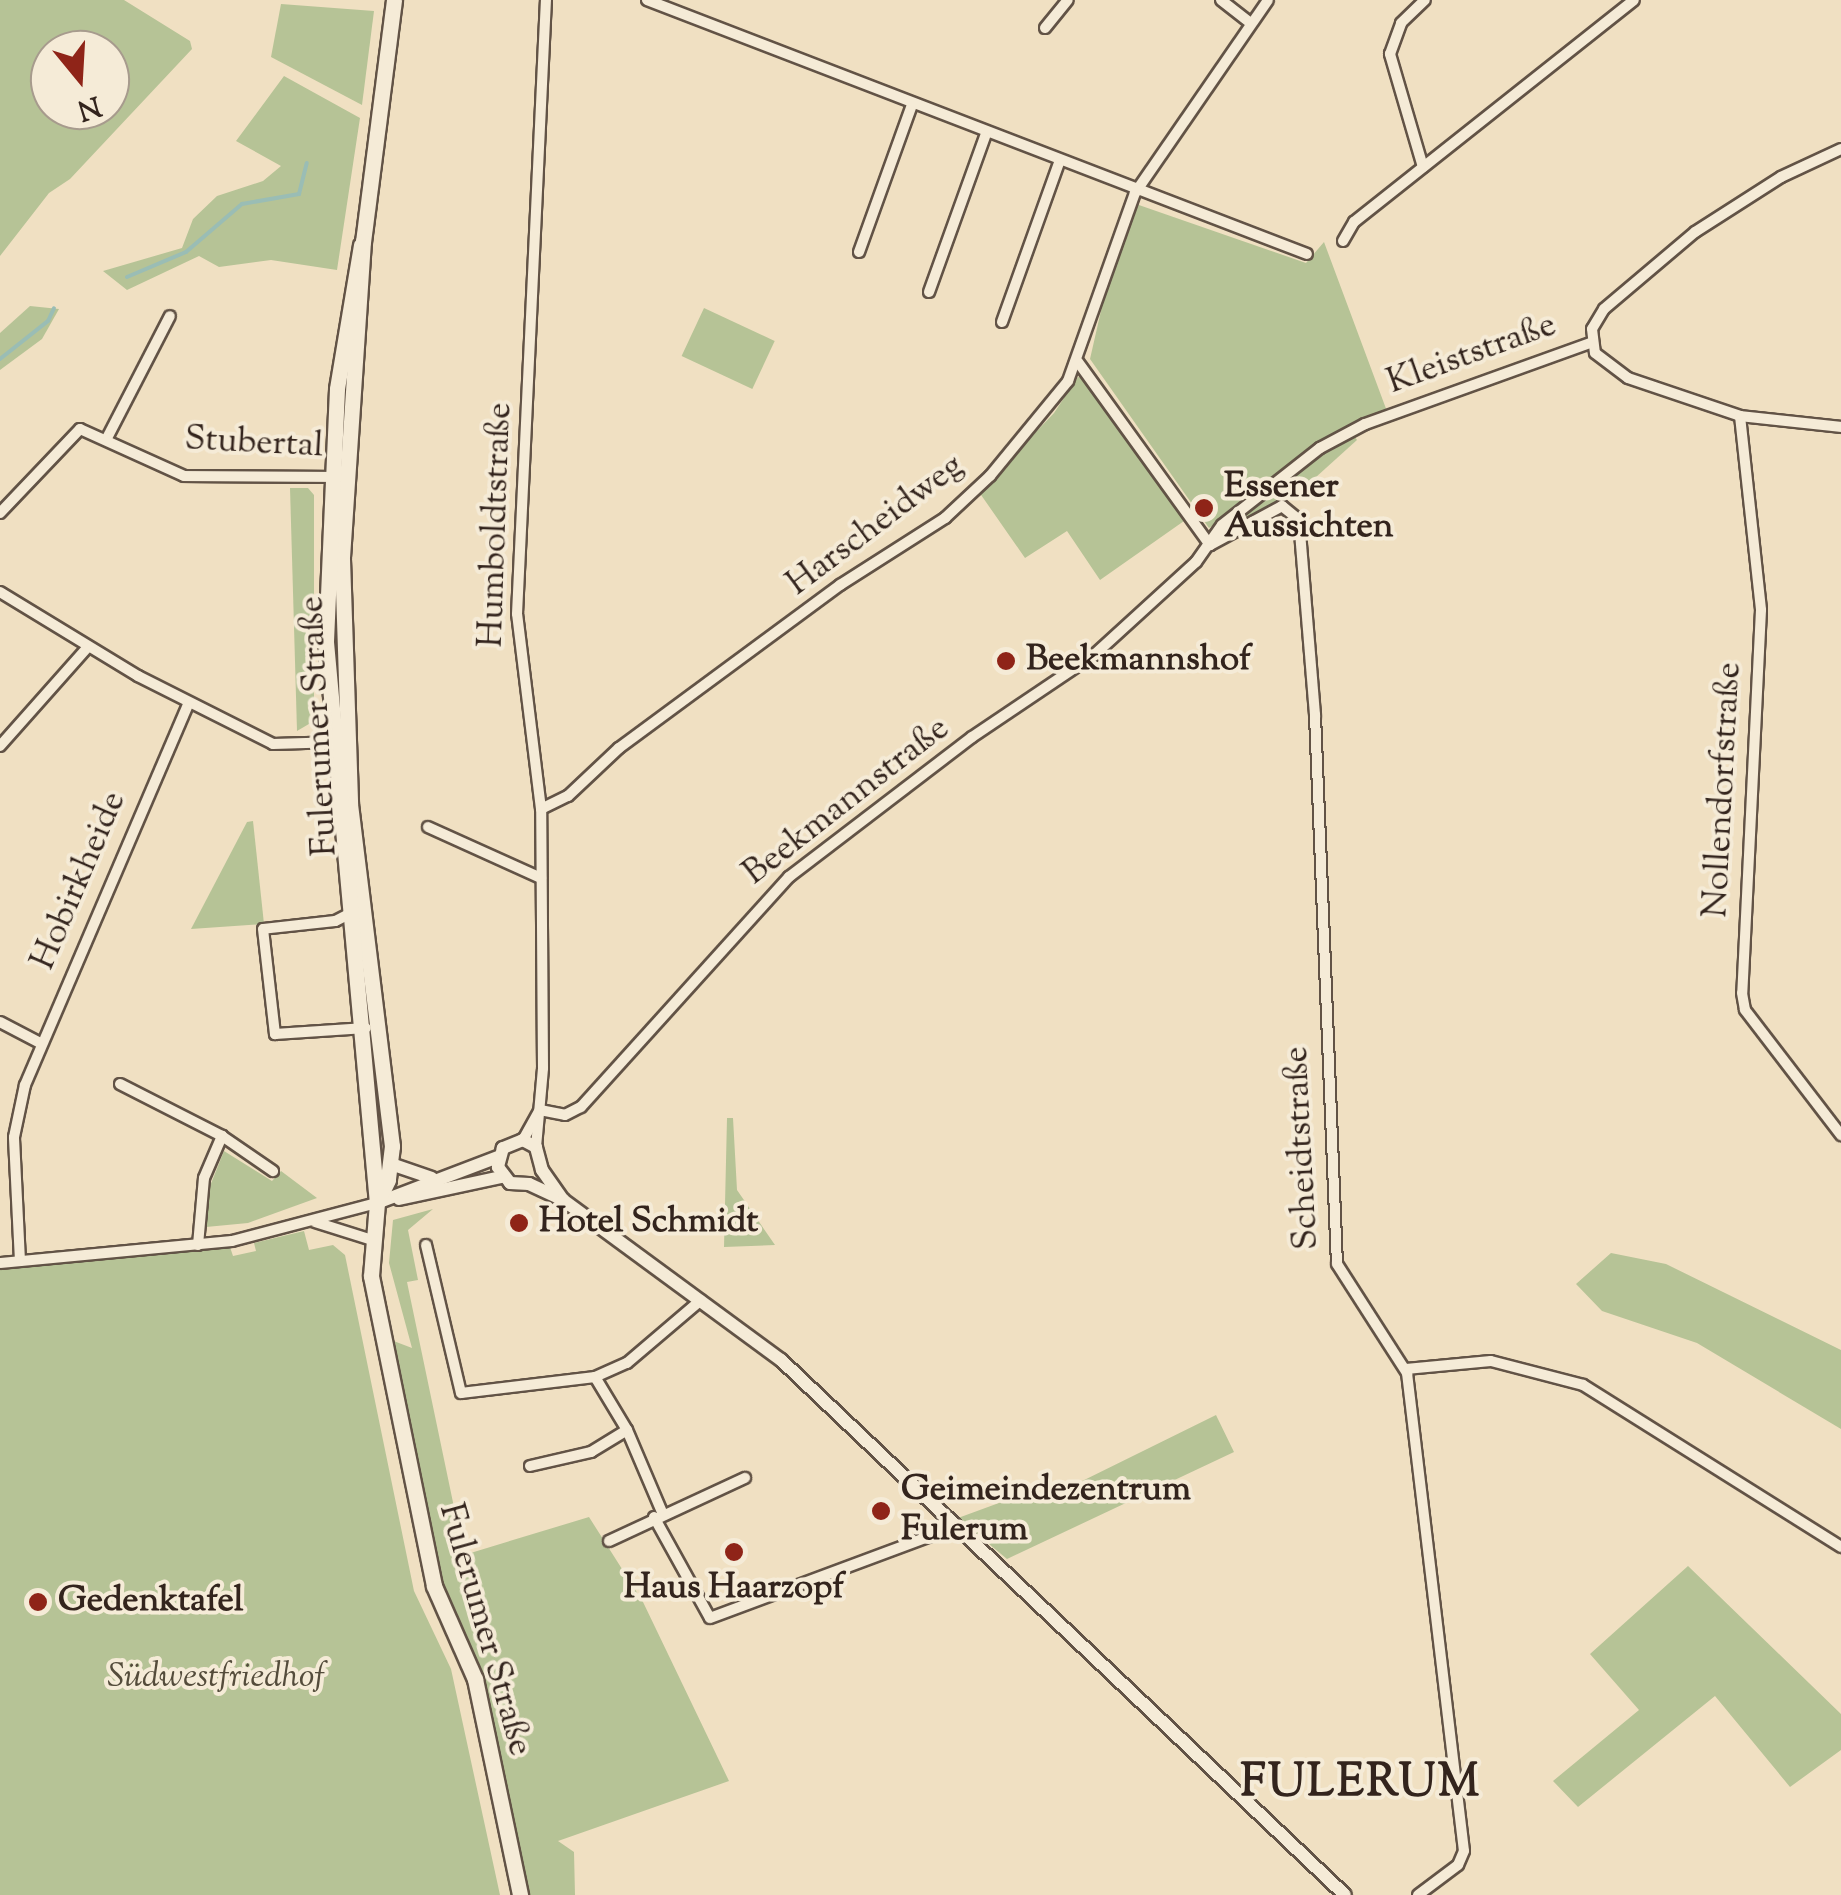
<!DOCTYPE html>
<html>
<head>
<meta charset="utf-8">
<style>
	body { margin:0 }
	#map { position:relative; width:1841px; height:1895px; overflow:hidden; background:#f0e0c2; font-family:"Sorts Mill Goudy",serif }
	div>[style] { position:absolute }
	.green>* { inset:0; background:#b6c396; transform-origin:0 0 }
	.stream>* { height:4px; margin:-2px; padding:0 2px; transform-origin:2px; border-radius:2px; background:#9abdb5 }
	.roads { filter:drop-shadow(2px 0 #625346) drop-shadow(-2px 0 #625346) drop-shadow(0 2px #625346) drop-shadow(0 -2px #625346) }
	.minor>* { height:10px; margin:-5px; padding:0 5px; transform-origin:5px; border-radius:5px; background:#f5ebd7 }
	.tertiary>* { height:12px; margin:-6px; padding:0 6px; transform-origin:6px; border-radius:6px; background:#f5ebd7 }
	.secondary>* { height:15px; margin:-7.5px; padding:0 7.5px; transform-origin:7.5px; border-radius:7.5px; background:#f5ebd7 }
	.dots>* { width:28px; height:28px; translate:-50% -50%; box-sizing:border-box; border:5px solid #f5ebd7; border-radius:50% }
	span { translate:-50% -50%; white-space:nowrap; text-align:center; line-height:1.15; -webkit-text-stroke:8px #f5ebd7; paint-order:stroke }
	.street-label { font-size:35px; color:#33241d }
	.poi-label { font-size:35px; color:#33241d; font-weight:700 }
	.left { translate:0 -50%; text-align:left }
	.park-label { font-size:35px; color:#544c3b; font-style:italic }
	.district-label { font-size:45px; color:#33241d; font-weight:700; letter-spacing:2.5px }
	.north { position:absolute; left:30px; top:30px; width:100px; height:100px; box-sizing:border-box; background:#f5ebd7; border:2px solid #a79b8d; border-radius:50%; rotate:162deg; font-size:28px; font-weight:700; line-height:40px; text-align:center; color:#33241d }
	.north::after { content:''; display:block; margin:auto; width:35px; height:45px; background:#8f2418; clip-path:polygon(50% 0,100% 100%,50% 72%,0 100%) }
</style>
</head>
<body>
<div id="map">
	<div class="green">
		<i style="clip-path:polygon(evenodd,0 0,124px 0,190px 41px,192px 49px,70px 179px,49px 193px,0 256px,0 0,50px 50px,110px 50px,110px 110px,50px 110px,50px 50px)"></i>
		<i style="clip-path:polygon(281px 4px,374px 11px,362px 105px,271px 57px)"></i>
		<i style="clip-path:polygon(284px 76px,360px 118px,337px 270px,271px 260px,219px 267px,199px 256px,127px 290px,103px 271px,182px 248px,193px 219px,217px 196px,263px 181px,281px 166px,236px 141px)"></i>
		<i style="clip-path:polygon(1136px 204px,1306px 263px,1324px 242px,1388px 414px,1362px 423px,1209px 528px,1090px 359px,1108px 280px)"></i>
		<i style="clip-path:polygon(30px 306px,59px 309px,42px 339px,0 370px,0 333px)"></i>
		<i style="left:704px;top:308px;width:78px;height:53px;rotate:25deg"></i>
		<i style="clip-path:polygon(1078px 377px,1088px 379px,1184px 521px,1100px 580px,1067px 531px,1025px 558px,979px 492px,1054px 413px)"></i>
		<i style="clip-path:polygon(1351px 431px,1357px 440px,1305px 487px,1230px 533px,1229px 523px)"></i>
		<i style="clip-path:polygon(290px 488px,308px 488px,314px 495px,314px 721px,297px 731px)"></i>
		<i style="clip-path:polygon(253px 821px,264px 924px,191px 929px,247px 822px)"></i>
		<i style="clip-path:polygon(727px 1118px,733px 1118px,737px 1190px,775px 1245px,724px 1247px)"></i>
		<i style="clip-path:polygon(224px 1151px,272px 1181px,281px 1171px,317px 1198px,248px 1223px,206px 1227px,210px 1186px)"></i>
		<i style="clip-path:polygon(433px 1209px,408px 1230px,418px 1280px,407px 1282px,464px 1555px,589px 1517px,643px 1602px,729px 1781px,558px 1841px,574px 1852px,575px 1895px,527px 1895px,482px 1679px,440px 1583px,391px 1340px,412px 1348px,389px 1263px,393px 1220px)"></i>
		<i style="clip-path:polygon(304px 1231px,309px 1250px,333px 1245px,345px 1255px,414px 1591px,451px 1669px,500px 1895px,0 1895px,0 1268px,230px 1247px,233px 1256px,256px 1251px,254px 1243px)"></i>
		<i style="clip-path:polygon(1611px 1253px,1666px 1264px,1841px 1350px,1841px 1429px,1697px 1343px,1602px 1311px,1576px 1284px)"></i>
		<i style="clip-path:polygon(1216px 1415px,1234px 1452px,1007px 1559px,958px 1518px,1021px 1495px,1068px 1488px)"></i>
		<i style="clip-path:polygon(1688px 1566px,1841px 1714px,1841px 1750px,1790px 1787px,1715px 1696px,1578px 1807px,1553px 1781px,1639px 1710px,1590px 1654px)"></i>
	</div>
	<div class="stream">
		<i style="left:127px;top:277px;width:64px;rotate:-23deg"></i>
		<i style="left:186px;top:252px;width:74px;rotate:-40.6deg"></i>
		<i style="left:242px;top:204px;width:58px;rotate:-10deg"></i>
		<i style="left:299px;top:194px;width:32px;rotate:-76deg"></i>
		<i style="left:0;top:359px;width:61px;rotate:-38.4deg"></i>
		<i style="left:48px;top:321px;width:14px;rotate:-65deg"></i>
	</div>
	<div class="roads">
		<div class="minor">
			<i style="left:647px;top:0;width:707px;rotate:21.05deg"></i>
			<i style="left:1221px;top:0;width:37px;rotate:38deg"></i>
			<i style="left:1045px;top:28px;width:36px;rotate:-51deg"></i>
			<i style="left:1841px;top:149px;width:66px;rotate:155deg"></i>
			<i style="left:1781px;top:177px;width:102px;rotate:147.4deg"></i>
			<i style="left:1695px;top:232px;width:119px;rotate:139.8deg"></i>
			<i style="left:1604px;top:309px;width:23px;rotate:121deg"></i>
			<i style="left:1592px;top:329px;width:24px;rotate:83deg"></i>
			<i style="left:1595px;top:353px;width:41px;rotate:37.1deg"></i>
			<i style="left:1628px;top:378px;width:118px;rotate:18.7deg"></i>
			<i style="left:1740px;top:416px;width:102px;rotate:6.2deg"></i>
			<i style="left:1423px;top:167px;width:118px;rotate:-106.3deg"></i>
			<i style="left:1390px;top:54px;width:33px;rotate:-70deg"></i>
			<i style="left:1401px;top:23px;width:33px;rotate:-44deg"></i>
			<i style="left:1343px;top:241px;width:22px;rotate:-60deg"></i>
			<i style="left:1354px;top:222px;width:357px;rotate:-38.4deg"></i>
			<i style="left:859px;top:252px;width:156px;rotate:-70.2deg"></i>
			<i style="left:929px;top:292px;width:168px;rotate:-70.2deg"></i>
			<i style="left:1002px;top:322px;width:169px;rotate:-70.3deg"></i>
			<i style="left:1078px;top:362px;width:226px;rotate:54.2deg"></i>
			<i style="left:1740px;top:416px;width:195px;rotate:83.8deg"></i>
			<i style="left:1761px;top:610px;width:383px;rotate:92.8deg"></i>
			<i style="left:1742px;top:993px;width:17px;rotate:80deg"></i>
			<i style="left:1745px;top:1010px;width:158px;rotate:52.5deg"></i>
			<i style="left:107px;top:438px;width:137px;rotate:-62.7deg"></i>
			<i style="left:0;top:513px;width:116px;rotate:-46.4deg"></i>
			<i style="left:80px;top:429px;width:114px;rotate:24.3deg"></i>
			<i style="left:184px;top:476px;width:153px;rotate:0.4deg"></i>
			<i style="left:1210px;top:545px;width:82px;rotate:-28.4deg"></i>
			<i style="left:1282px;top:506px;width:22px;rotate:39deg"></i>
			<i style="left:1299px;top:520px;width:196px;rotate:85.3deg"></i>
			<i style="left:1315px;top:715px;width:549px;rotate:87.71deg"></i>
			<i style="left:1337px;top:1264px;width:130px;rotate:57.3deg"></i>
			<i style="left:1407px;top:1373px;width:481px;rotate:83.2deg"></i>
			<i style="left:1464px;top:1851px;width:15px;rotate:113deg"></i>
			<i style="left:1458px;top:1865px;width:50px;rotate:143.1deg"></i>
			<i style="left:0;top:592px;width:162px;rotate:31.3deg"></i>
			<i style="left:138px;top:676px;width:151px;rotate:26.7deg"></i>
			<i style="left:273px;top:744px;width:66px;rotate:-1.7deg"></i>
			<i style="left:0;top:746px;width:132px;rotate:-48.4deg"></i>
			<i style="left:541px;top:809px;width:30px;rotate:-26deg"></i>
			<i style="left:568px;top:796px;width:70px;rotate:-43.3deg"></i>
			<i style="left:619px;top:748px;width:275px;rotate:-36.4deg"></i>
			<i style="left:840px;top:585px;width:125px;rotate:-32.5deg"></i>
			<i style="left:945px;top:518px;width:62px;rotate:-43deg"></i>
			<i style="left:990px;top:476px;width:123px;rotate:-50.6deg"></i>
			<i style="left:1068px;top:381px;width:200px;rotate:-70.4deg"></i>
			<i style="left:1135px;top:193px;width:234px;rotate:-55.4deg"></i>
			<i style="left:428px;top:827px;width:124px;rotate:24.3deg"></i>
			<i style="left:355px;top:911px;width:22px;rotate:153deg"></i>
			<i style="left:335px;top:921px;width:72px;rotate:173.7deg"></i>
			<i style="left:263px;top:929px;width:106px;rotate:83.5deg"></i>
			<i style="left:275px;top:1034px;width:91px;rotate:-3.8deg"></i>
			<i style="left:0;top:1022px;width:47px;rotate:27.6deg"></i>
			<i style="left:120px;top:1084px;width:114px;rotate:27deg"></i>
			<i style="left:222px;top:1136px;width:62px;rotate:34.5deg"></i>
			<i style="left:540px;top:1110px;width:25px;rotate:11deg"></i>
			<i style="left:565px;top:1115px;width:18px;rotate:-27deg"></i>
			<i style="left:581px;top:1107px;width:310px;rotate:-47.9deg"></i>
			<i style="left:789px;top:877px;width:230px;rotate:-37.4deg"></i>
			<i style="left:972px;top:737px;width:147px;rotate:-33.9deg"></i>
			<i style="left:1094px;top:655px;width:138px;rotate:-42.4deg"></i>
			<i style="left:1196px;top:562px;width:45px;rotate:-54.9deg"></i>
			<i style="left:1222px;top:525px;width:125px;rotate:-38.2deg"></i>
			<i style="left:1320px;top:448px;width:51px;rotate:-28.1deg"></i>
			<i style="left:1365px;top:424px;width:242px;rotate:-19.8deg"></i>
			<i style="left:523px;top:1140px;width:33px;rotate:-61deg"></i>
			<i style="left:536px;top:1147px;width:79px;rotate:-84.9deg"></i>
			<i style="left:543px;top:1068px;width:259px;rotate:-90.4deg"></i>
			<i style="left:541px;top:809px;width:196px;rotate:-97deg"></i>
			<i style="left:517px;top:614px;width:615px;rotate:-87.3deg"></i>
			<i style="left:315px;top:1222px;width:60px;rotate:17.5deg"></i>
			<i style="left:198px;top:1245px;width:67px;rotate:-84.9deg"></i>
			<i style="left:204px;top:1178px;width:46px;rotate:-66.8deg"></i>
			<i style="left:426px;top:1245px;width:152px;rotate:76.7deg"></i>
			<i style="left:461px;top:1393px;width:135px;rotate:-6.8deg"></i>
			<i style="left:595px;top:1377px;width:35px;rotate:-24deg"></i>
			<i style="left:627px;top:1363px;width:97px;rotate:-40.4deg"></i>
			<i style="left:20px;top:1261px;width:124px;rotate:-92.8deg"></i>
			<i style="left:14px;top:1137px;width:53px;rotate:-78.1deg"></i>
			<i style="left:25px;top:1085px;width:416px;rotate:-66.8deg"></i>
			<i style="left:0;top:1263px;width:233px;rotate:-5.4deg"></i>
			<i style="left:232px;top:1241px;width:150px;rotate:-14.7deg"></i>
			<i style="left:1406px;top:1369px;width:85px;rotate:-5.4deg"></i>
			<i style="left:1491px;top:1361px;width:95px;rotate:14.6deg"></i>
			<i style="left:1583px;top:1385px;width:305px;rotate:32.1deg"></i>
			<i style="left:627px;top:1430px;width:89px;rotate:66.9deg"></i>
			<i style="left:530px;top:1466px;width:63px;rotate:-12.9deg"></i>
			<i style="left:591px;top:1452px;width:42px;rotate:-31.4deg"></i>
			<i style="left:627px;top:1430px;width:62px;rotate:-121.1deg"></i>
			<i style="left:654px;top:1517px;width:115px;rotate:61deg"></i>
			<i style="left:710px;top:1618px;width:261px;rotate:-20.4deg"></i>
			<i style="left:609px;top:1541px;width:150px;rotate:-24.9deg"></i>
		</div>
		<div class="tertiary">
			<i style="left:391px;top:1164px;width:43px;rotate:18.9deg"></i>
			<i style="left:399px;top:1199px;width:105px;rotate:-12.1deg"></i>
			<i style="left:563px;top:1200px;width:37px;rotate:-125deg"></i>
			<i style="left:542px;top:1170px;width:24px;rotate:-105deg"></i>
			<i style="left:536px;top:1147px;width:15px;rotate:-152deg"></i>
			<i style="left:523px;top:1140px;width:22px;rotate:158deg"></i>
			<i style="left:503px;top:1148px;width:20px;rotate:105deg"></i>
			<i style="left:498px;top:1167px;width:20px;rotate:53deg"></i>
			<i style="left:510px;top:1183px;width:19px;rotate:3deg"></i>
			<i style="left:529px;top:1184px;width:38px;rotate:25deg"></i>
			<i style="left:563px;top:1200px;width:270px;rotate:36.3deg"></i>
			<i style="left:781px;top:1360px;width:777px;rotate:43.49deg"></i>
			<i style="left:377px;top:1203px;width:129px;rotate:-20.8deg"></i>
		</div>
		<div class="secondary">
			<i style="left:394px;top:0;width:243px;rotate:97.3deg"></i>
			<i style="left:363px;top:241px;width:319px;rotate:93.8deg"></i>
			<i style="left:342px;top:559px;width:245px;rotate:88.1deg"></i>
			<i style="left:350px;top:804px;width:345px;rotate:83deg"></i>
			<i style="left:392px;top:1146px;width:34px;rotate:97deg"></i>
			<i style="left:388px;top:1180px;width:25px;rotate:116deg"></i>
			<i style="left:377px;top:1203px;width:73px;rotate:94.7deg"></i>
			<i style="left:371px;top:1276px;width:316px;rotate:78.5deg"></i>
			<i style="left:434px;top:1586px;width:102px;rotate:66.2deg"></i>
			<i style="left:475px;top:1679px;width:221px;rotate:78.2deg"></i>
			<i style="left:361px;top:245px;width:146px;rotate:99.5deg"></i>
			<i style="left:337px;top:389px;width:253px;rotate:92.5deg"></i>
			<i style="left:326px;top:642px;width:563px;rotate:84.81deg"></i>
		</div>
	</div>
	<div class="dots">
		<i style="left:1204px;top:508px;background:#8f2418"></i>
		<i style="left:1006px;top:661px;background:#8f2418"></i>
		<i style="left:519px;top:1223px;background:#8f2418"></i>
		<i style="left:881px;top:1511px;background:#8f2418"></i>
		<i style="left:734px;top:1552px;background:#8f2418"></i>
		<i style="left:38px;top:1602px;background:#8f2418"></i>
	</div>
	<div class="street-label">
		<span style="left:1472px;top:355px;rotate:-20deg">Kleiststraße</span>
		<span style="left:254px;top:444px;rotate:3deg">Stubertal</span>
		<span style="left:497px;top:525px;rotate:-88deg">Humboldtstraße</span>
		<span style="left:876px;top:526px;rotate:-37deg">Harscheidweg</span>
		<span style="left:320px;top:726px;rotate:-93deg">Fulerumer Straße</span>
		<span style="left:1724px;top:790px;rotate:-87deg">Nollendorfstraße</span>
		<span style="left:847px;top:802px;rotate:-38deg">Beekmannstraße</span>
		<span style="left:80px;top:881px;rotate:-67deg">Hobirkheide</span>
		<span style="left:1303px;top:1148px;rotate:-93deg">Scheidtstraße</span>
		<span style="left:484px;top:1630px;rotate:74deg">Fulerumer Straße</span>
	</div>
	<div class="poi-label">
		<span class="left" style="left:1224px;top:508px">Essener<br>Aussichten</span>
		<span class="left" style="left:1026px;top:661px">Beekmannshof</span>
		<span class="left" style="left:539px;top:1223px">Hotel Schmidt</span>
		<span class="left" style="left:901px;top:1511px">Geimeindezentrum<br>Fulerum</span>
		<span style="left:734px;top:1589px">Haus Haarzopf</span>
		<span class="left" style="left:58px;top:1602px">Gedenktafel</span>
	</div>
	<div class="park-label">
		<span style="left:216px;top:1678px">Südwestfriedhof</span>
	</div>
	<div class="district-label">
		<span style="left:1361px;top:1785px">FULERUM</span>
	</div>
	<div class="north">N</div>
</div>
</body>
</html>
